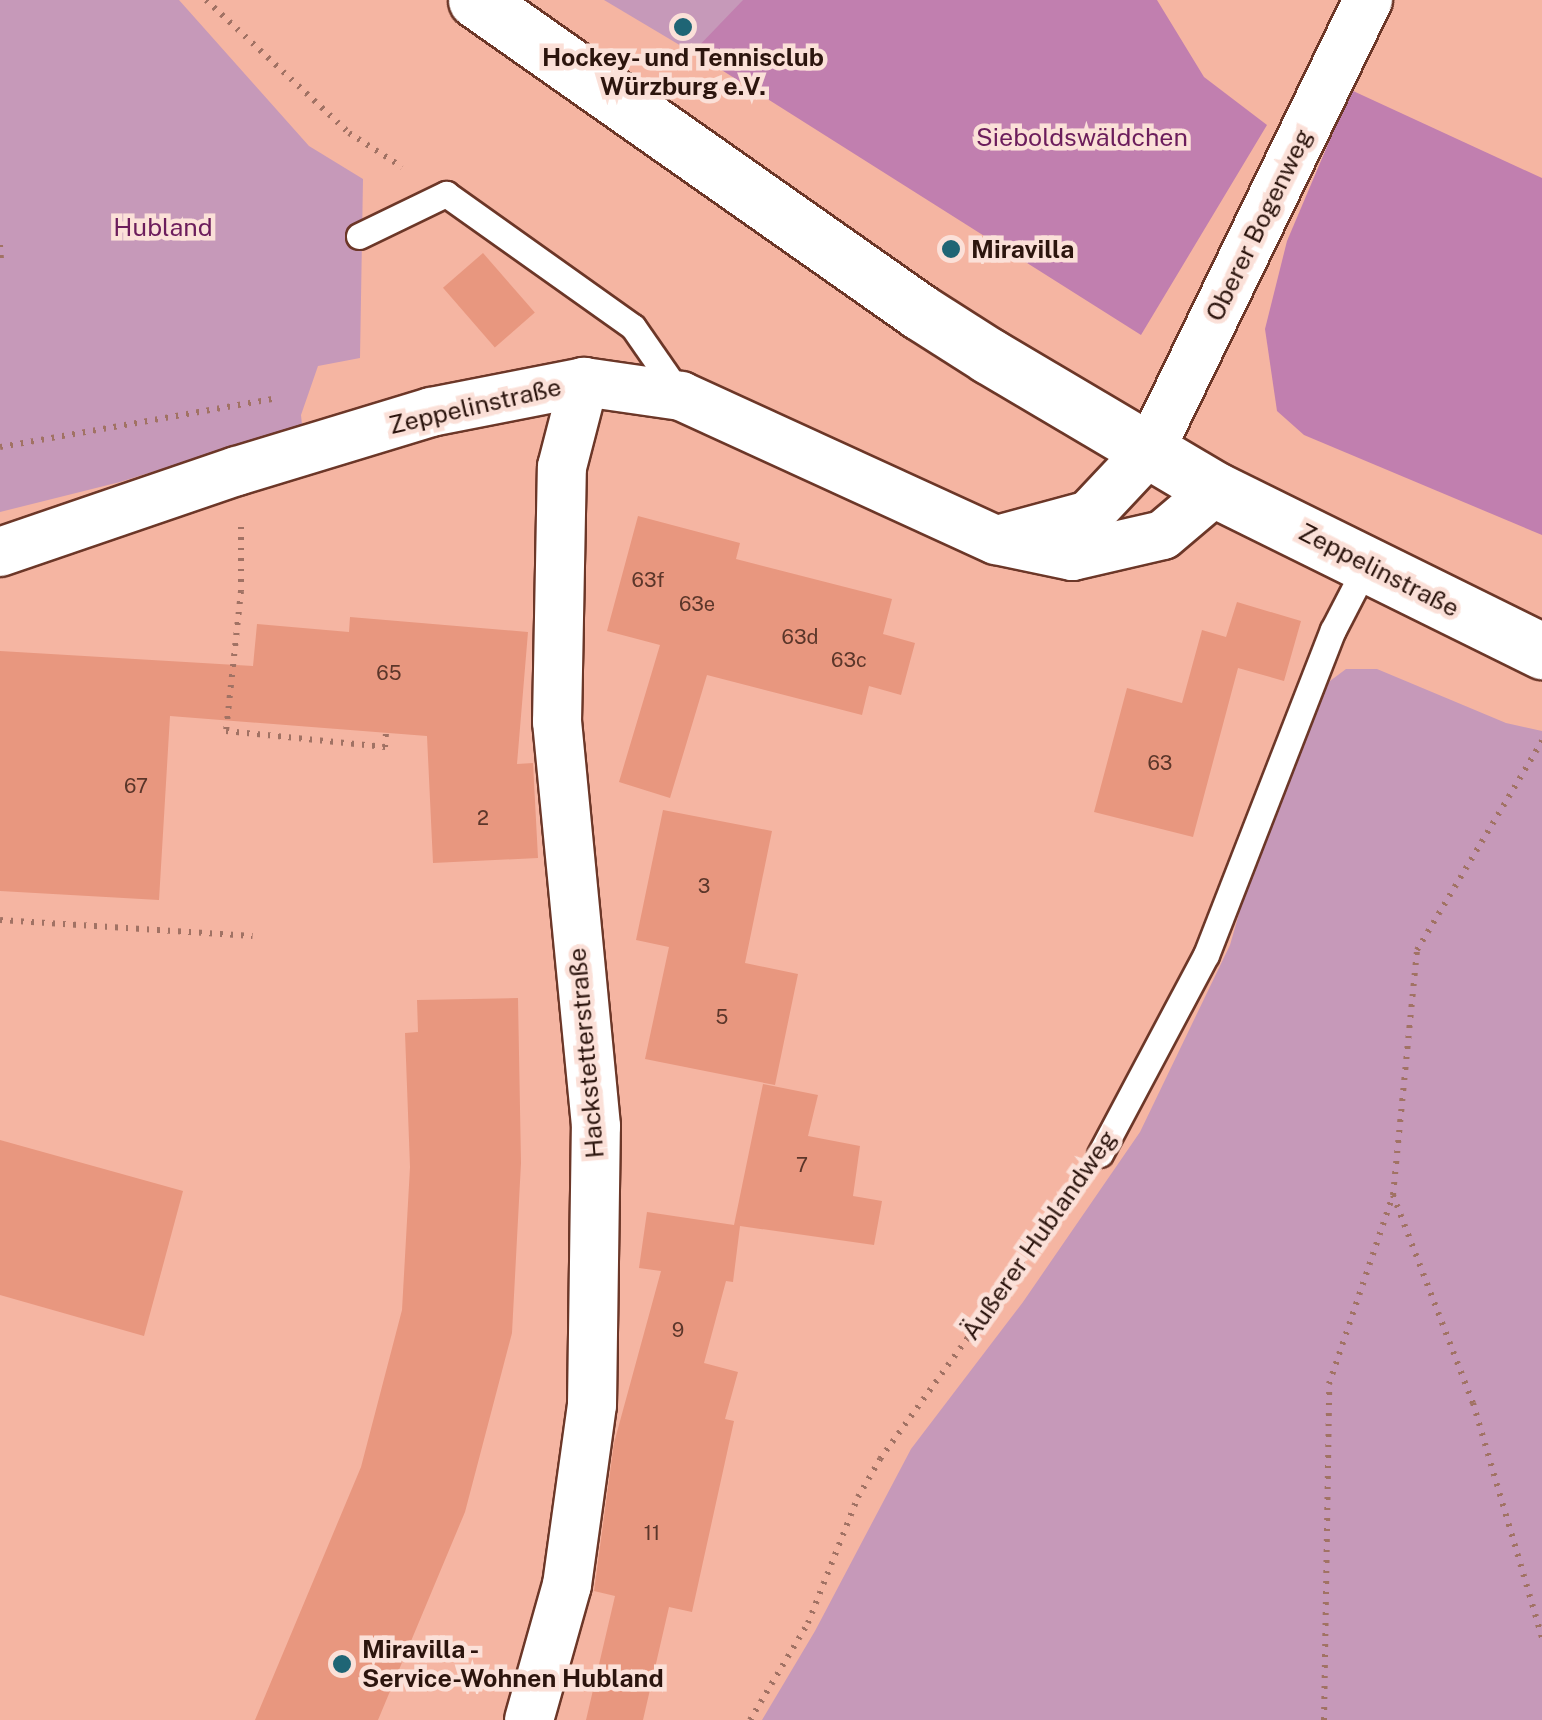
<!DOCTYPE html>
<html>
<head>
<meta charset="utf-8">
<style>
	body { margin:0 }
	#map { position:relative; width:1542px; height:1720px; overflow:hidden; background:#f5b5a2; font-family:"Public Sans",sans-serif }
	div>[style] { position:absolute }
	.green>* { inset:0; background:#c699b9 }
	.forest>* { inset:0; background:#c17faf }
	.building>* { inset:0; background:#e8977f; transform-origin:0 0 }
	.path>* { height:6px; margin-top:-3px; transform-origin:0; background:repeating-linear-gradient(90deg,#a17264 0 2.5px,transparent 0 10.5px) }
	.roads { filter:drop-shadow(2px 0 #6c3728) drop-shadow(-2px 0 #6c3728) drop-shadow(0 2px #6c3728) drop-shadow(0 -2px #6c3728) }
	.lane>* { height:25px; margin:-12.5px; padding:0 12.5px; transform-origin:12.5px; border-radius:12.5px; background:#fff }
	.street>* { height:48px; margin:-24px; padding:0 24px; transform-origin:24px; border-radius:24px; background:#fff }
	.secondary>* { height:55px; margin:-27.5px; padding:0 27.5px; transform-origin:27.5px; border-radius:27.5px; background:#fff }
	.dots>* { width:28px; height:28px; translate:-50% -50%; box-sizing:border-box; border:5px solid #fbe0d8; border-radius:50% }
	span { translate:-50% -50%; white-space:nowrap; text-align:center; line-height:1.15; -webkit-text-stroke:9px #fbe0d8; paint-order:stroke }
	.number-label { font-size:20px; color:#5b362a }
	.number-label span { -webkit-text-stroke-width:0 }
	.poi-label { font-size:25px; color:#2c150e; font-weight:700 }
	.left { translate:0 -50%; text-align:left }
	.park-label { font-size:25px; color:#6c1d5c }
	.street-label { font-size:25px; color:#2c150e }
</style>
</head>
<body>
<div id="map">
	<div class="green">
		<i style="clip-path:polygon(0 0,179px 0,309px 146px,363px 179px,360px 358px,318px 366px,301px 415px,302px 425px,120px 482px,0 512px)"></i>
		<i style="clip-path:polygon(604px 0,744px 0,693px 53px)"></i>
		<i style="clip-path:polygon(1346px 669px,1377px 669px,1506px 723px,1542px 731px,1542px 1720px,762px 1720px,815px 1631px,911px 1449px,1023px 1302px,1140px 1132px,1230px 945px,1292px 728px,1322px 687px)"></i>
	</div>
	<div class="forest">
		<i style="clip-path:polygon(743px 0,1157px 0,1204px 77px,1267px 125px,1141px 335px,693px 52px)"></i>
		<i style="clip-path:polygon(1351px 90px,1542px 178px,1542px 535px,1304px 435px,1277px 411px,1265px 329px,1287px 241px)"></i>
	</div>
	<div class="building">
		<i style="left:483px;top:253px;width:79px;height:53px;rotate:49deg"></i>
		<i style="clip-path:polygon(638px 516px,740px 543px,736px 559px,892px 599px,883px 634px,915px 643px,901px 695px,869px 686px,862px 715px,707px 675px,670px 798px,619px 782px,660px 645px,607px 631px)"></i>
		<i style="clip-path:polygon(1237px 602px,1301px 621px,1284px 681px,1238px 668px,1193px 837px,1094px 812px,1127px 688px,1182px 703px,1202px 630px,1226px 637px)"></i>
		<i style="clip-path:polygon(350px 617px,528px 632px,517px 764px,533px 763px,538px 858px,433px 863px,427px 736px,170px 716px,159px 900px,0 891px,0 651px,253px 666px,257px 624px,349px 632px)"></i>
		<i style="clip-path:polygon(663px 810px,772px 831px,745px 963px,798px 974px,775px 1085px,645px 1059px,669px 947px,636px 940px)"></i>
		<i style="clip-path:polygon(518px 998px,521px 1163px,512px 1333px,465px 1512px,378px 1720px,255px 1720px,361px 1467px,402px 1310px,410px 1167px,405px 1033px,418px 1032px,417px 1000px)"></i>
		<i style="clip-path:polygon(763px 1084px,818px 1095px,808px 1136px,860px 1146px,853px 1196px,882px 1201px,874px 1245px,740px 1226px,733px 1282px,726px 1281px,704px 1363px,738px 1372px,725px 1419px,734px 1421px,692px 1612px,669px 1607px,643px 1720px,586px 1720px,615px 1596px,594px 1591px,614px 1443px,661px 1271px,639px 1268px,647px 1212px,734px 1225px)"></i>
		<i style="clip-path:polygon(0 1140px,183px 1191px,144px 1336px,0 1295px)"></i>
	</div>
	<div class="path">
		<i style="left:206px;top:0;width:195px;rotate:42.9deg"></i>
		<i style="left:349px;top:133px;width:63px;rotate:32.7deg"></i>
		<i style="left:0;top:245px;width:14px;rotate:86deg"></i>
		<i style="left:0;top:447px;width:282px;rotate:-10deg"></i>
		<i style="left:241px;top:527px;width:64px;rotate:90deg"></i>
		<i style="left:241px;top:591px;width:141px;rotate:96.1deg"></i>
		<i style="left:226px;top:731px;width:160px;rotate:5.7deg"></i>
		<i style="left:385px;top:747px;width:15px;rotate:-86deg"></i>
		<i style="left:0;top:920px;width:253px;rotate:3.6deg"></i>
		<i style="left:1393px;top:1195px;width:223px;rotate:69deg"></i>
		<i style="left:1473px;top:1403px;width:245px;rotate:73.6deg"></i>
		<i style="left:750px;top:1720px;width:113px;rotate:-59.1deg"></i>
		<i style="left:808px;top:1623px;width:136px;rotate:-68.4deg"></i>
		<i style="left:858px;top:1497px;width:44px;rotate:-59.9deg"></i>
		<i style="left:880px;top:1459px;width:334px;rotate:-54.1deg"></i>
		<i style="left:1324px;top:1720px;width:336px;rotate:-89.1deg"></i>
		<i style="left:1329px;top:1384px;width:200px;rotate:-71.3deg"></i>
		<i style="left:1393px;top:1195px;width:246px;rotate:-84.4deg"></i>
		<i style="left:1417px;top:950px;width:244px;rotate:-59.1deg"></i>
	</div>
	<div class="roads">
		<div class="lane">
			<i style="left:359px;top:236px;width:97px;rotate:-25.8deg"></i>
			<i style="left:446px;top:194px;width:229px;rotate:35.4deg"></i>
			<i style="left:633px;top:327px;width:84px;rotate:55.2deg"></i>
			<i style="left:1100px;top:1154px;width:225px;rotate:-62deg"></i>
			<i style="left:1206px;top:955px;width:349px;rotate:-68.7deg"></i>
			<i style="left:1333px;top:630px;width:72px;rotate:-62.7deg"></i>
		</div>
		<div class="street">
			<i style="left:1005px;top:538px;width:87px;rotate:-15.3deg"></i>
			<i style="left:1089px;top:515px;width:89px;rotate:-46.8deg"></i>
			<i style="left:1150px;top:450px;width:500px;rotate:-64.15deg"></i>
			<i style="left:0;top:552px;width:250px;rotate:-18.9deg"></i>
			<i style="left:237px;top:471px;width:203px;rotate:-16.9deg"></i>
			<i style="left:431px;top:412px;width:156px;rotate:-11.1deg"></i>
			<i style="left:584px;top:382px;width:98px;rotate:8.2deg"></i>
			<i style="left:681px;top:396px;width:346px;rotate:24.6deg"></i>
			<i style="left:996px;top:540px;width:78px;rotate:11.9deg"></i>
			<i style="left:1072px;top:556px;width:93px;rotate:-13deg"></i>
			<i style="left:1163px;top:535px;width:70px;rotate:-40.3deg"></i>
			<i style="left:529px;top:1720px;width:140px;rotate:-74.3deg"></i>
			<i style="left:567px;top:1585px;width:182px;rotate:-82.1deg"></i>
			<i style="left:592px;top:1405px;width:279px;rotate:-89.2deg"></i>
			<i style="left:596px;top:1126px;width:406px;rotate:-95.5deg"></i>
			<i style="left:557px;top:722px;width:255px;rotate:-88.9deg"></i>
			<i style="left:562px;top:467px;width:88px;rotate:-75.5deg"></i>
		</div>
		<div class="secondary">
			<i style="left:476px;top:0;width:543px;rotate:35.1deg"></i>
			<i style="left:920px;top:312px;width:82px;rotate:32.5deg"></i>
			<i style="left:989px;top:356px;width:264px;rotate:30.6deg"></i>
			<i style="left:1216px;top:490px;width:364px;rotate:26.3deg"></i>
		</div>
	</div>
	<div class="dots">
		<i style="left:683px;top:27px;background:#1f6575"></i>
		<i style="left:951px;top:249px;background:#1f6575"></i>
		<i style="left:342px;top:1664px;background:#1f6575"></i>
	</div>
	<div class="number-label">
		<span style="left:648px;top:580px">63f</span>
		<span style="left:697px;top:604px">63e</span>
		<span style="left:800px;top:637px">63d</span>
		<span style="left:849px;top:660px">63c</span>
		<span style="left:389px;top:673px">65</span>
		<span style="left:1160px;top:763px">63</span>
		<span style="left:136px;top:786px">67</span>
		<span style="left:483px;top:818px">2</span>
		<span style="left:704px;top:886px">3</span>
		<span style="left:722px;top:1017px">5</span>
		<span style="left:802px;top:1165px">7</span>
		<span style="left:678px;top:1330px">9</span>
		<span style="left:652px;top:1533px">11</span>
	</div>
	<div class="poi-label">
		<span style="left:683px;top:72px">Hockey- und Tennisclub<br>Würzburg e.V.</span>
		<span class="left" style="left:971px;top:249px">Miravilla</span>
		<span class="left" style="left:362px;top:1664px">Miravilla -<br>Service-Wohnen Hubland</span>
	</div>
	<div class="park-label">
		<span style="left:1082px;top:137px">Sieboldswäldchen</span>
		<span style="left:163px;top:227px">Hubland</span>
	</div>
	<div class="street-label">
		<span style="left:1259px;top:225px;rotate:-64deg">Oberer Bogenweg</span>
		<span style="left:475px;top:406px;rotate:-13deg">Zeppelinstraße</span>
		<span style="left:1379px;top:570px;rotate:27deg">Zeppelinstraße</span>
		<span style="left:586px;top:1053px;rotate:-95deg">Hackstetterstraße</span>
		<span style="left:1039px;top:1235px;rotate:-55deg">Äußerer Hublandweg</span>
	</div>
</div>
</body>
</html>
